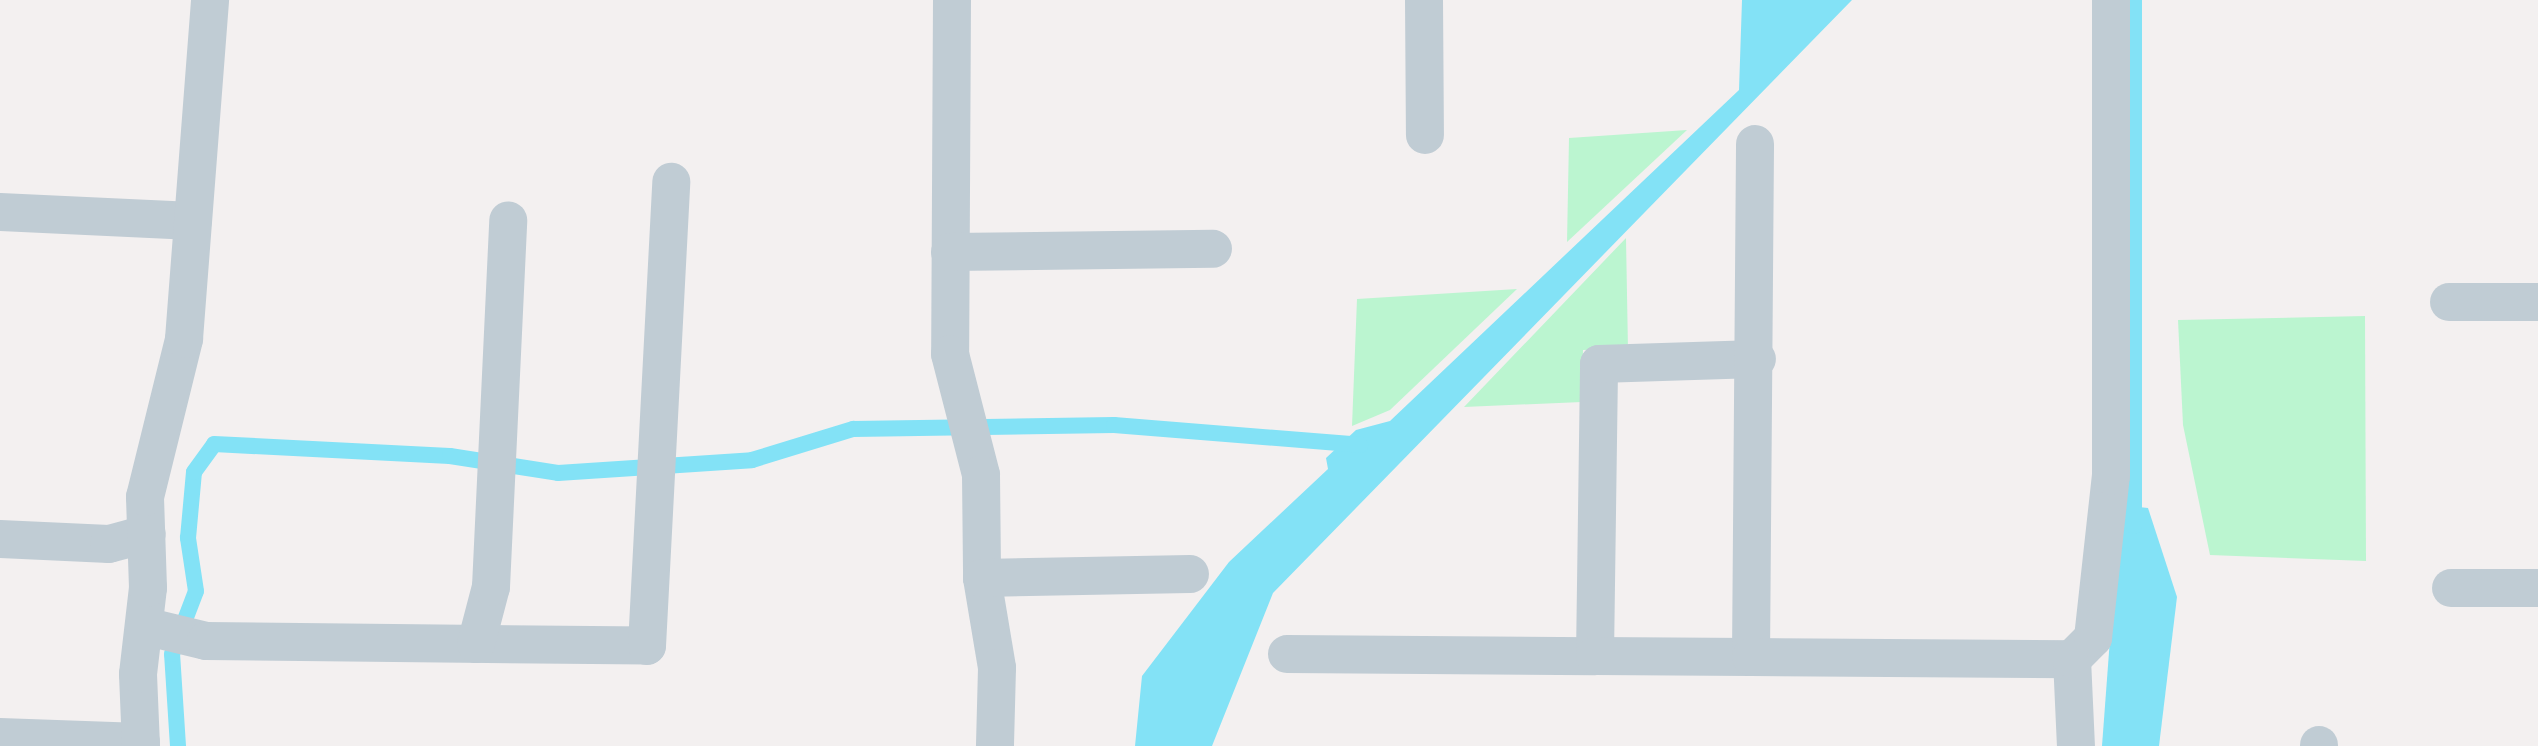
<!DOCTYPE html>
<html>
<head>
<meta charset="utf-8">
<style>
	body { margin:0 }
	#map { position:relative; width:2538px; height:746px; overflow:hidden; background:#f3f0f0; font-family:"Noto Sans",sans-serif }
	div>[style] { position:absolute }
	.green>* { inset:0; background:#bbf5d0 }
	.water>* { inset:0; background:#83e2f6 }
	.stream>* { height:16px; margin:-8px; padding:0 8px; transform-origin:8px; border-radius:8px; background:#83e2f6 }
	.minor>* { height:38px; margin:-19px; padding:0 19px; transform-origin:19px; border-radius:19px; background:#c0ccd4 }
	span { translate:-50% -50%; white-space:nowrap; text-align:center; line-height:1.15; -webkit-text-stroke:7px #fff; paint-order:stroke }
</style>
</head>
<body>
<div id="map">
	<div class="green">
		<i style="clip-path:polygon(1687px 130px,1567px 242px,1569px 138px)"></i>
		<i style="clip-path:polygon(1626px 238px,1628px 349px,1583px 350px,1582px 402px,1464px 407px)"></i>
		<i style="clip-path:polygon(1517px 289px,1390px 410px,1352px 426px,1357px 299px)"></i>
		<i style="clip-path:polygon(2365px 316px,2366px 561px,2210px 555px,2183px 425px,2178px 320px)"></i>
	</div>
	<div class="water">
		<i style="clip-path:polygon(1742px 0,1852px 0,1273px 593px,1212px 746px,1135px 746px,1142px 676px,1229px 562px,1328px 469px,1326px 458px,1356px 430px,1390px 421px,1739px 90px)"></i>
		<i style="clip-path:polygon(2120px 505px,2148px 508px,2177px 597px,2159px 746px,2102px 746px)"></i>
	</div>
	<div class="stream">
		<i style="left:2134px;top:0;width:526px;rotate:90deg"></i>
		<i style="left:178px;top:746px;width:92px;rotate:-93.7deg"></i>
		<i style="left:172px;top:654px;width:67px;rotate:-69.1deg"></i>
		<i style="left:196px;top:591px;width:54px;rotate:-98.6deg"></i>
		<i style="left:188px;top:538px;width:66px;rotate:-84.8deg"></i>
		<i style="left:194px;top:472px;width:34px;rotate:-54deg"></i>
		<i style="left:214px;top:444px;width:236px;rotate:2.9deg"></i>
		<i style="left:450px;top:456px;width:109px;rotate:8.9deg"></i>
		<i style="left:558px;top:473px;width:194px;rotate:-3.8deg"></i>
		<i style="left:752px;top:460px;width:106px;rotate:-17.1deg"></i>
		<i style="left:853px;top:429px;width:261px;rotate:-0.9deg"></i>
		<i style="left:1114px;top:425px;width:247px;rotate:4.6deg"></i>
	</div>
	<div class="minor">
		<i style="left:952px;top:0;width:354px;rotate:90.3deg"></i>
		<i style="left:950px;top:354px;width:125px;rotate:75.6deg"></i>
		<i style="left:981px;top:475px;width:103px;rotate:89.4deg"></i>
		<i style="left:982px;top:578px;width:91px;rotate:80.5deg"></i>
		<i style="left:997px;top:668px;width:78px;rotate:91.5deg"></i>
		<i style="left:1424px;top:0;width:135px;rotate:89.6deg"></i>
		<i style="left:0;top:212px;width:193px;rotate:2.7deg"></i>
		<i style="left:950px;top:252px;width:263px;rotate:-0.7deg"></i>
		<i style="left:2449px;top:302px;width:89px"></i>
		<i style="left:0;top:539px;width:109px;rotate:2.6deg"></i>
		<i style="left:109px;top:544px;width:39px;rotate:-15deg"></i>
		<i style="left:982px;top:578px;width:208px;rotate:-1.1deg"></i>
		<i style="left:2451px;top:588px;width:87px"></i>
		<i style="left:144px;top:626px;width:64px;rotate:13.6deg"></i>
		<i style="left:206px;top:641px;width:441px;rotate:0.6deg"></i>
		<i style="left:647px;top:646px;width:465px;rotate:-87deg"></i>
		<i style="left:476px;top:644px;width:59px;rotate:-75.3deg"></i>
		<i style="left:491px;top:587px;width:367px;rotate:-87.3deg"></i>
		<i style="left:1287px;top:654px;width:308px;rotate:0.4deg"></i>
		<i style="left:1595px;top:656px;width:292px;rotate:-89.2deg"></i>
		<i style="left:1599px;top:364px;width:158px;rotate:-1.8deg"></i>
		<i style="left:1595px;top:656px;width:156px;rotate:0.4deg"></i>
		<i style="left:1751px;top:657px;width:513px;rotate:-89.55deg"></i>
		<i style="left:1751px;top:657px;width:321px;rotate:0.4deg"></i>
		<i style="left:2072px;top:659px;width:87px;rotate:87.4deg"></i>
		<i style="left:2072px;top:659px;width:30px;rotate:-45deg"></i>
		<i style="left:2093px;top:638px;width:163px;rotate:-83.7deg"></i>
		<i style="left:2111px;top:476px;width:476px;rotate:-90deg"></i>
		<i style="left:0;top:737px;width:141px;rotate:2deg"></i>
		<i style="left:141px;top:746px;width:72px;rotate:-92.4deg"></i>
		<i style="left:138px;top:674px;width:87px;rotate:-83.4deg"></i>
		<i style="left:148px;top:588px;width:91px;rotate:-91.9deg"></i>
		<i style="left:145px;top:497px;width:163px;rotate:-76.1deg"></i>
		<i style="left:184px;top:339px;width:340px;rotate:-85.6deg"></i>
		<i style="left:2319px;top:746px;width:1px;rotate:-90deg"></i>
	</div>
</div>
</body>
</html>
